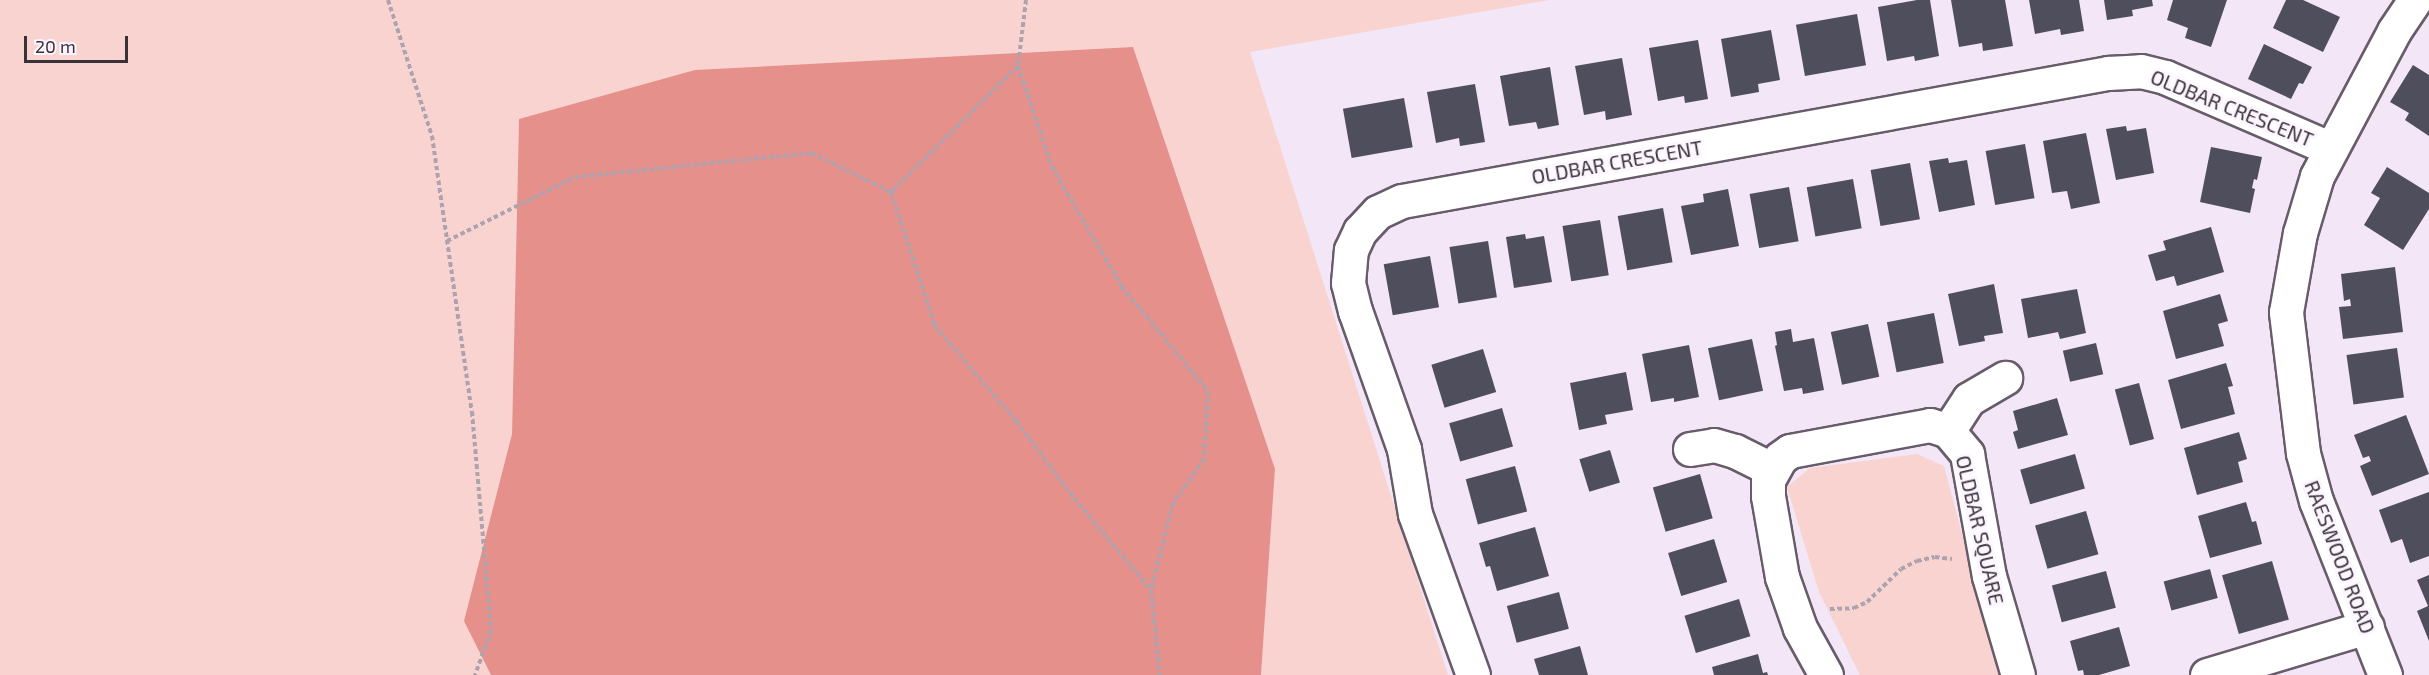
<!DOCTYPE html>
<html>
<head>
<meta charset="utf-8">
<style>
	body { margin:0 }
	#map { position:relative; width:2429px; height:675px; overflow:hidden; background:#f3e6f6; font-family:"Exo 2",sans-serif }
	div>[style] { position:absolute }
	.green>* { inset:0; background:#f8d3d0 }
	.forest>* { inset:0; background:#e6908b }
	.building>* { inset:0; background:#4f4e5d; transform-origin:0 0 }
	.path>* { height:4px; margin-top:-2px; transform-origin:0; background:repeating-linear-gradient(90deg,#ada3af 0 4.5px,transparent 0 7.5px) }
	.roads { filter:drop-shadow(2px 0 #685c6a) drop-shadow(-2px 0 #685c6a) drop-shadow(0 2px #685c6a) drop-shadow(0 -2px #685c6a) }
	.minor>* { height:33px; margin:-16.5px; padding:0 16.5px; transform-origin:16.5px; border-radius:16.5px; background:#fff }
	span { translate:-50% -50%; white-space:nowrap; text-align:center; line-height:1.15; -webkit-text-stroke:6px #fdf5ff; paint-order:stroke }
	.street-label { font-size:20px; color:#373138 }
	.scale { position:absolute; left:24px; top:36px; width:104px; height:27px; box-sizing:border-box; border:3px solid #373138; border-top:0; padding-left:8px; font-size:18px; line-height:21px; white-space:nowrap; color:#373138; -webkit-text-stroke:4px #fdf5ff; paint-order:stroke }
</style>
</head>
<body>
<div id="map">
	<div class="green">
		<i style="clip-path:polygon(0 0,1549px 0,1250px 52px,1448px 675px,1261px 675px,1275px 469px,519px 119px,512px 434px,465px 621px,491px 675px,0 675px)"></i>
		<i style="clip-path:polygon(1917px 454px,1944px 466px,1999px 675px,1860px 675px,1819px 592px,1787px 487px,1810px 468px)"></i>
	</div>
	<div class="forest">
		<i style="clip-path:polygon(1133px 47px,1275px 469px,1261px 675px,491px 675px,464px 621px,512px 434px,519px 119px,695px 70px)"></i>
	</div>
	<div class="building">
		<i style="clip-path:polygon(1917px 0,1930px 0,1939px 56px,1915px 61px,1914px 56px,1887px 61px,1878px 7px)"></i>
		<i style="clip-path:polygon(1951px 0,2005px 0,2013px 46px,1983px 51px,1982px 43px,1959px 47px)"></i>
		<i style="clip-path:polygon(2029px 0,2079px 0,2084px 31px,2061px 35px,2060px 29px,2035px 34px)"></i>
		<i style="clip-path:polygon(2104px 0,2152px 0,2153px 6px,2132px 10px,2133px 16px,2107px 20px)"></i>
		<i style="clip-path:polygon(2173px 0,2227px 0,2211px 47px,2185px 38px,2188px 28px,2167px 20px)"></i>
		<i style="clip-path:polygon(2286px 0,2303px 0,2340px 17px,2323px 52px,2273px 28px)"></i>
		<i style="left:1857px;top:14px;width:52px;height:62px;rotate:80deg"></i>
		<i style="clip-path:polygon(1771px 30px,1780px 80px,1758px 84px,1759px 92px,1731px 97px,1721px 39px)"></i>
		<i style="clip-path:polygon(1698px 40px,1708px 99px,1685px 103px,1684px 96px,1658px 101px,1649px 48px)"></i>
		<i style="clip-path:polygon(2264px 44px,2312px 67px,2303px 84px,2299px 83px,2291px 99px,2248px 79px)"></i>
		<i style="clip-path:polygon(1622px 58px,1632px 115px,1606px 120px,1605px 111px,1584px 115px,1575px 66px)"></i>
		<i style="clip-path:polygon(2413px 65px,2429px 75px,2429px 136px,2405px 120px,2409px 113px,2390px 102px)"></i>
		<i style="clip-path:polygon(1550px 67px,1559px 125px,1538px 129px,1536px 122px,1509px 126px,1500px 76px)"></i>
		<i style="clip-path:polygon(1475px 84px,1485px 142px,1460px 146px,1459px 138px,1436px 143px,1427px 92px)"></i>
		<i style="left:1404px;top:98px;width:50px;height:62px;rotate:80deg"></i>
		<i style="clip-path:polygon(2126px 126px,2127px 131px,2146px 128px,2154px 173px,2116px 180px,2106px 129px)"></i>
		<i style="clip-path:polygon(2086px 133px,2100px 203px,2071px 209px,2067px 191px,2052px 193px,2043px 141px)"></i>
		<i style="left:2025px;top:144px;width:55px;height:40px;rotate:80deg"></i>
		<i style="clip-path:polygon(2211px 147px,2262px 157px,2257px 180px,2254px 179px,2252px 188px,2255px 189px,2250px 213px,2200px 202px)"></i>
		<i style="clip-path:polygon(1948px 158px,1949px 163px,1967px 160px,1975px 205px,1939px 212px,1929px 161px)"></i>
		<i style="left:1910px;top:163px;width:57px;height:40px;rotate:80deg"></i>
		<i style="clip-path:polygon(2387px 167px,2429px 193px,2429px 209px,2403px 250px,2364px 225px,2380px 198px,2371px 193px)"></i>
		<i style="left:1853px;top:179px;width:50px;height:47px;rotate:80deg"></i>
		<i style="left:1789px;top:187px;width:55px;height:40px;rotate:80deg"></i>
		<i style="clip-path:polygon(1728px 189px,1739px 246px,1691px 255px,1681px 206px,1704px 202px,1703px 194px)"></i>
		<i style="left:1663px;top:208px;width:55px;height:46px;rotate:80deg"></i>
		<i style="left:1600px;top:220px;width:56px;height:38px;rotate:81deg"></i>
		<i style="clip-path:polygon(2211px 227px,2224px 272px,2177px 286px,2174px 276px,2156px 281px,2148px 255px,2166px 250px,2163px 241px)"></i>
		<i style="clip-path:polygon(1525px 234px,1526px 239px,1544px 236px,1552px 282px,1514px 288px,1506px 237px)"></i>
		<i style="left:1488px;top:241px;width:57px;height:39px;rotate:81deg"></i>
		<i style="left:1430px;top:256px;width:52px;height:47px;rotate:80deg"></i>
		<i style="clip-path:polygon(2395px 267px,2403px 332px,2343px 339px,2339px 307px,2351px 306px,2350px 299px,2344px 301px,2341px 274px)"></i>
		<i style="clip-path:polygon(1994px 284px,2003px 333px,1984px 336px,1985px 341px,1959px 346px,1948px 294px)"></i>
		<i style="clip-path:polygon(2077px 289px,2086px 333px,2060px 339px,2058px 332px,2028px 338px,2021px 299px)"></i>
		<i style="clip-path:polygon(2220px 294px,2228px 321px,2218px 324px,2224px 346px,2176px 359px,2163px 311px)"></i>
		<i style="left:1934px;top:313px;width:51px;height:48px;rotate:79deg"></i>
		<i style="left:1868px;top:324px;width:54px;height:38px;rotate:78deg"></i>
		<i style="clip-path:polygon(1791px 329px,1793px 342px,1814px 338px,1824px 390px,1803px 394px,1802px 388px,1784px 391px,1775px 346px,1777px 345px,1775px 332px)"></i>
		<i style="left:1752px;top:339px;width:53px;height:45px;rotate:78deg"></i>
		<i style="left:2096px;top:343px;width:32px;height:34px;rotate:77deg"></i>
		<i style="clip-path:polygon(1689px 345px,1699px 397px,1674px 402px,1674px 398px,1651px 402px,1642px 354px)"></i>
		<i style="left:2397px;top:348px;width:50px;height:51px;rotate:82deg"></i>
		<i style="left:1483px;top:349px;width:45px;height:54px;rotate:73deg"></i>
		<i style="clip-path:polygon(2226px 363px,2233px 386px,2228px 387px,2235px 414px,2181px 429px,2168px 380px)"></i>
		<i style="clip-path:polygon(1626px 372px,1633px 410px,1605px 415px,1607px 424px,1579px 430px,1570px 383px)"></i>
		<i style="left:2139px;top:383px;width:58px;height:25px;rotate:75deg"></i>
		<i style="clip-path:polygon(2057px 398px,2068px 435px,2018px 449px,2013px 432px,2018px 430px,2013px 411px)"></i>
		<i style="left:1502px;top:408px;width:40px;height:55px;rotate:74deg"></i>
		<i style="clip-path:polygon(2406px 415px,2429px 474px,2372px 496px,2360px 466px,2371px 461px,2369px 456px,2363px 458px,2354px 435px)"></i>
		<i style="clip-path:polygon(2239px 432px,2247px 459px,2238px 462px,2243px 482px,2197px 495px,2184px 448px)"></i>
		<i style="left:1610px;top:450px;width:34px;height:32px;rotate:73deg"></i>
		<i style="left:2075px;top:454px;width:36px;height:57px;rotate:74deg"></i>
		<i style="left:1515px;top:466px;width:47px;height:51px;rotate:75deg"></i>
		<i style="left:1700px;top:474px;width:46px;height:49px;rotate:74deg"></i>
		<i style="clip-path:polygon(2429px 492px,2429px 556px,2410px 563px,2402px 539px,2391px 543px,2379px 510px)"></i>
		<i style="clip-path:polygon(2246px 502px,2252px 522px,2256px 521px,2262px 544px,2210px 558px,2198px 516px)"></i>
		<i style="left:2086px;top:511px;width:45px;height:53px;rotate:74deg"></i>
		<i style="clip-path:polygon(1535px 527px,1549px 576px,1497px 591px,1490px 566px,1486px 567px,1479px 543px)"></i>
		<i style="left:1714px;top:539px;width:45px;height:48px;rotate:73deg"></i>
		<i style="left:2272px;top:561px;width:61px;height:52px;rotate:74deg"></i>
		<i style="left:2210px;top:569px;width:30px;height:48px;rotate:75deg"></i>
		<i style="left:2106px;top:571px;width:38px;height:56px;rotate:75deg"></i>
		<i style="clip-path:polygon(2429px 575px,2429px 641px,2417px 611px,2428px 606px,2417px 580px)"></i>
		<i style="left:1559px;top:592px;width:38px;height:54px;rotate:75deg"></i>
		<i style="left:1739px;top:599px;width:39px;height:57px;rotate:73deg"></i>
		<i style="clip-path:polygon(2119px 627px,2130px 666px,2099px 675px,2084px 675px,2083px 670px,2078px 671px,2070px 641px)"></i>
		<i style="clip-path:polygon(1580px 646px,1588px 675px,1539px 675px,1534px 659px)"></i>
		<i style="clip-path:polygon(1758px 654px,1763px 673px,1767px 672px,1768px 675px,1714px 675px,1712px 667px)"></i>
	</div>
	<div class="path">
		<i style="left:388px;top:0;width:143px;rotate:72.1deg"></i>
		<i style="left:432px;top:136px;width:279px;rotate:81.8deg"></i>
		<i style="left:472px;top:412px;width:220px;rotate:85deg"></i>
		<i style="left:491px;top:631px;width:47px;rotate:110deg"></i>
		<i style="left:1026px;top:0;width:66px;rotate:96.9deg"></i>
		<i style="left:1018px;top:66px;width:107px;rotate:71.4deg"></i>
		<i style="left:1052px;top:167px;width:139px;rotate:59.7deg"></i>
		<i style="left:1122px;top:287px;width:135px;rotate:50.4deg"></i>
		<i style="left:1208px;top:391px;width:68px;rotate:93.4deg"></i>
		<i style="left:1204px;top:459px;width:54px;rotate:125.2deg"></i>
		<i style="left:1173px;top:503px;width:90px;rotate:104.2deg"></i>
		<i style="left:1151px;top:590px;width:85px;rotate:84deg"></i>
		<i style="left:1018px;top:66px;width:179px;rotate:135.2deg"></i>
		<i style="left:891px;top:192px;width:141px;rotate:71.8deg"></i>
		<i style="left:935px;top:326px;width:125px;rotate:49.5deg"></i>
		<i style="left:1016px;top:421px;width:96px;rotate:53deg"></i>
		<i style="left:1074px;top:498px;width:120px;rotate:50.1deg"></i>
		<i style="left:447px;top:241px;width:143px;rotate:-26.6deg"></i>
		<i style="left:575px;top:177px;width:238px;rotate:-5.8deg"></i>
		<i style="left:812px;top:153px;width:88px;rotate:26.3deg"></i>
		<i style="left:1830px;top:609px;width:24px;rotate:-2deg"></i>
		<i style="left:1854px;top:608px;width:14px;rotate:-25deg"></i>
		<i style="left:1867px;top:602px;width:47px;rotate:-44.1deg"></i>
		<i style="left:1901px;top:569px;width:18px;rotate:-27deg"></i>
		<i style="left:1917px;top:561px;width:18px;rotate:-13deg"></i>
		<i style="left:1935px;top:557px;width:17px;rotate:7deg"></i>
	</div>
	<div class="roads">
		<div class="minor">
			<i style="left:1948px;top:431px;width:38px;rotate:-57deg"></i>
			<i style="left:1969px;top:399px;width:42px;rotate:-30.3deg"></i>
			<i style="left:1690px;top:449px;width:24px;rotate:-9deg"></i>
			<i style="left:1714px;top:445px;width:22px;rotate:16deg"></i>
			<i style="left:1735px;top:451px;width:42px;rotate:26.6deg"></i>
			<i style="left:1473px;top:675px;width:171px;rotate:-109.8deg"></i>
			<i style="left:1415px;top:514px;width:66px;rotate:-99.6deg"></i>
			<i style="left:1404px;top:449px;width:146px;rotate:-109.5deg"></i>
			<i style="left:1355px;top:311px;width:29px;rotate:-104deg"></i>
			<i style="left:1348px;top:283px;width:33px;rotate:-85deg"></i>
			<i style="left:1351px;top:250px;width:21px;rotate:-65deg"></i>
			<i style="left:1360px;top:231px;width:26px;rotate:-47deg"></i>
			<i style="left:1378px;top:212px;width:26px;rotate:-25deg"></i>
			<i style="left:1402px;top:201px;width:718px;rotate:-10.28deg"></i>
			<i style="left:2108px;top:73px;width:33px;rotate:-3deg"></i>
			<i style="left:2141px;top:71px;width:25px;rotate:14deg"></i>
			<i style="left:2165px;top:77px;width:181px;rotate:23.4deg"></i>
			<i style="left:1826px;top:675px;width:54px;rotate:-119deg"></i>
			<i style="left:1800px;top:628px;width:54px;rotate:-109.4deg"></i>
			<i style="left:1782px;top:577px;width:82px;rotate:-99.8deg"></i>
			<i style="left:1768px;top:496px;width:16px;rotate:-90deg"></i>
			<i style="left:1768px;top:480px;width:25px;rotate:-61deg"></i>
			<i style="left:1780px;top:458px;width:12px;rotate:-35deg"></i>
			<i style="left:1790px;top:451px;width:142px;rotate:-10.5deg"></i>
			<i style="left:1930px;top:425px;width:19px;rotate:18deg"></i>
			<i style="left:1948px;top:431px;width:30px;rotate:50deg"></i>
			<i style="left:1967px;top:454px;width:124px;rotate:79.8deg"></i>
			<i style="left:1989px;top:576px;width:103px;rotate:73.7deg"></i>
			<i style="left:2207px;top:675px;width:167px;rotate:-16.7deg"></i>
			<i style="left:2385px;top:675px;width:187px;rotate:-111.6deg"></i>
			<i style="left:2316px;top:501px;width:50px;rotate:-105.2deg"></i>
			<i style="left:2303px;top:453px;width:142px;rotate:-96.9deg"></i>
			<i style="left:2286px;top:312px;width:80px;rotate:-80deg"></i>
			<i style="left:2300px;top:233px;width:59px;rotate:-73.4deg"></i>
			<i style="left:2317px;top:176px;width:164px;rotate:-62deg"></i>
			<i style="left:2394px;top:31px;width:37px;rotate:-56deg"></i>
		</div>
	</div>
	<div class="street-label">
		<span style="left:2232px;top:108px;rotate:22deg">OLDBAR CRESCENT</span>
		<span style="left:1617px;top:162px;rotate:-10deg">OLDBAR CRESCENT</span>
		<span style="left:1980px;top:530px;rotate:77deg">OLDBAR SQUARE</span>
		<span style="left:2340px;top:557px;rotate:69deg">RAESWOOD ROAD</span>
	</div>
	<div class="scale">20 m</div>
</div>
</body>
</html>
